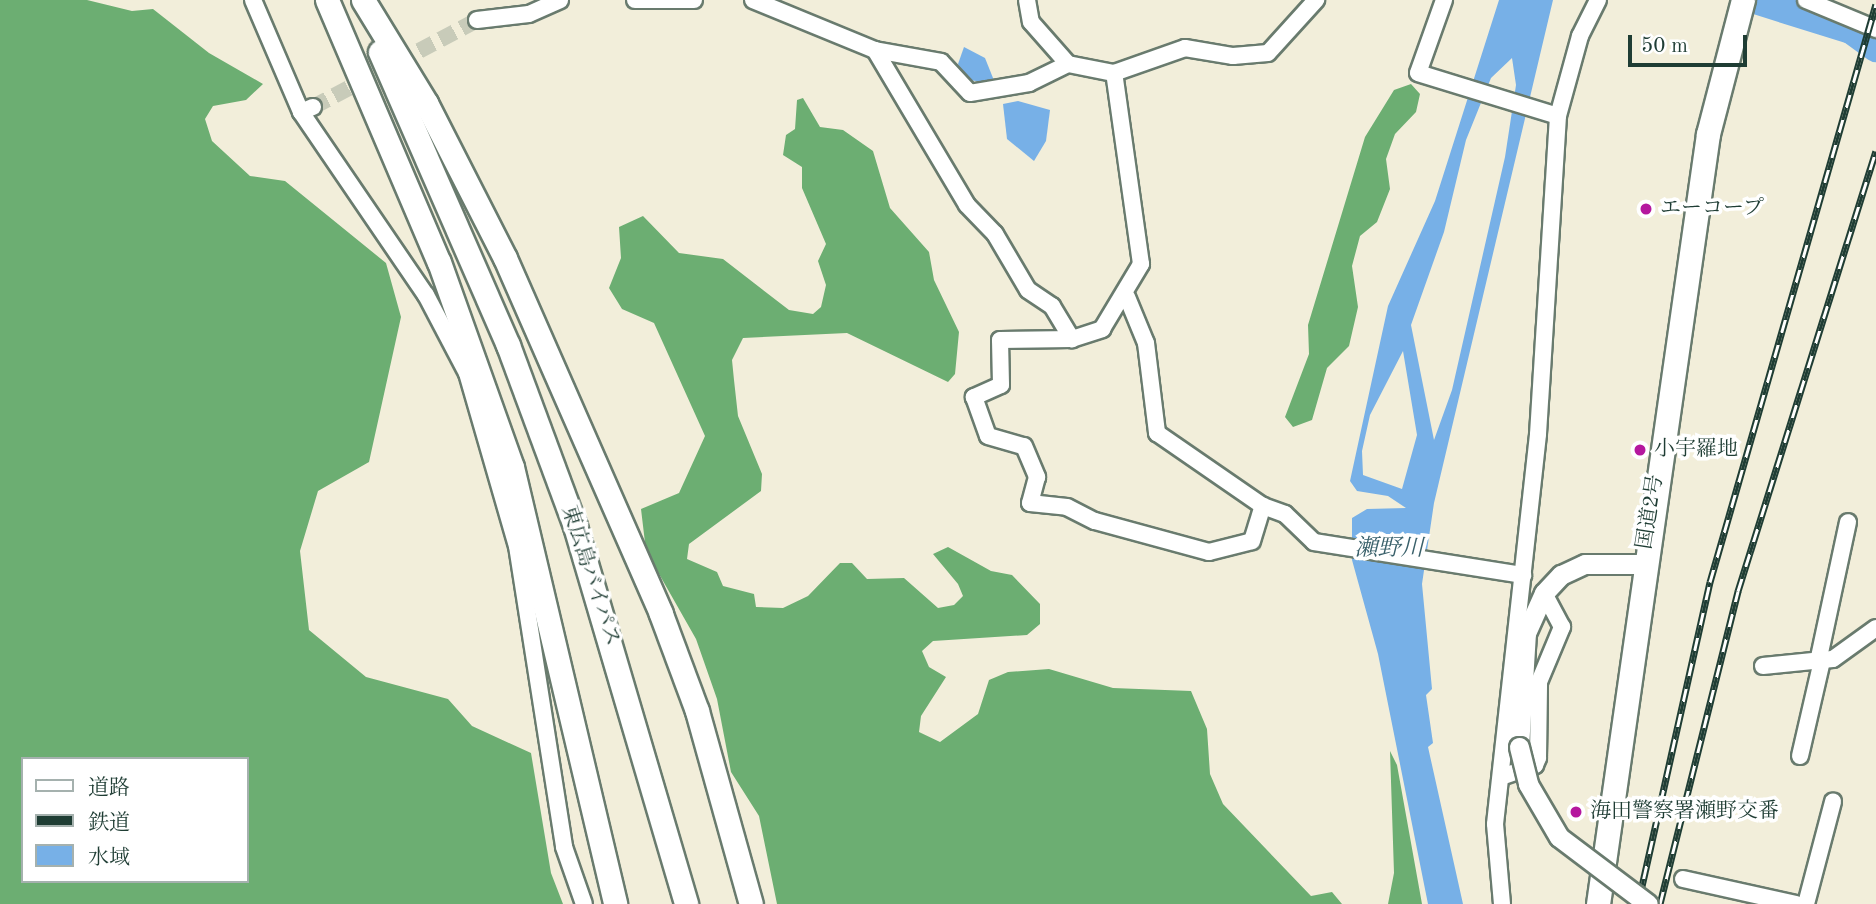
<!DOCTYPE html>
<html>
<head>
<meta charset="utf-8">
<style>
	body { margin:0 }
	#map { position:relative; width:1876px; height:904px; overflow:hidden; background:#f2eeda; font-family:"Old Standard TT","Noto Serif JP",serif }
	div>[style] { position:absolute }
	.forest>* { inset:0; background:#6cae72 }
	.water>* { inset:0; background:#77b0e7 }
	.river>* { height:28px; margin:-14px; padding:0 14px; transform-origin:14px; border-radius:14px; background:#77b0e7 }
	.minor-tunnel>* { height:16px; margin-top:-8px; transform-origin:0; background:repeating-linear-gradient(90deg,#c8cbb9 0 16px,transparent 0 24px) }
	.roads { filter:drop-shadow(2px 0 #697b6e) drop-shadow(-2px 0 #697b6e) drop-shadow(0 2px #697b6e) drop-shadow(0 -2px #697b6e) }
	.minor>* { height:16px; margin:-8px; padding:0 8px; transform-origin:8px; border-radius:8px; background:#fff }
	.major>* { height:19px; margin:-9.5px; padding:0 9.5px; transform-origin:9.5px; border-radius:9.5px; background:#fff }
	.highway>* { height:23px; margin:-11.5px; padding:0 11.5px; transform-origin:11.5px; border-radius:11.5px; background:#fff }
	.rail>* { height:7px; margin-top:-3.5px; transform-origin:0; background:repeating-linear-gradient(90deg,#fff 0 13px,#1f3d34 0 26px); box-sizing:border-box; border-block:2px solid #1f3d34 }
	.bridges { filter:drop-shadow(2px 0 #697b6e) drop-shadow(-2px 0 #697b6e) drop-shadow(0 2px #697b6e) drop-shadow(0 -2px #697b6e) }
	.major-bridge>* { height:19px; margin:-9.5px; padding:0 9.5px; transform-origin:9.5px; border-radius:9.5px; background:#fff }
	.dots>* { width:19px; height:19px; translate:-50% -50%; box-sizing:border-box; border:4px solid #fff; border-radius:50% }
	span { translate:-50% -50%; white-space:nowrap; text-align:center; line-height:1.15; -webkit-text-stroke:7px #fff; paint-order:stroke }
	.poi-label { font-size:21px; color:#1f3d34 }
	.left { translate:0 -50%; text-align:left }
	.street-label { font-size:21px; color:#1f3d34 }
	.water-label { font-size:23px; color:#39606a; font-style:italic }
	.legend { position:absolute; left:21px; top:757px; width:228px; height:126px; box-sizing:border-box; background:#fff; border:2px solid #a5b1ae; margin:0; padding:9px 12px; list-style:none; font-size:21px; color:#1f3d34 }
	.legend li { display:flex; align-items:center; gap:14px; height:35px }
	.legend b { width:35px; border:2px solid #a5b1ae }
	.scale { position:absolute; left:1628px; top:35px; width:119px; height:32px; box-sizing:border-box; border:4px solid #1f3d34; border-top:0; padding-left:9px; font-size:21px; line-height:24px; white-space:nowrap; color:#1f3d34; -webkit-text-stroke:5px #fff; paint-order:stroke }
</style>
</head>
<body>
<div id="map">
	<div class="forest">
		<i style="clip-path:polygon(evenodd,0 0,87px 0,132px 11px,153px 9px,209px 53px,263px 84px,246px 100px,213px 106px,205px 119px,212px 141px,250px 176px,285px 181px,386px 263px,401px 317px,369px 462px,318px 491px,300px 551px,309px 630px,366px 677px,448px 699px,472px 726px,531px 753px,551px 873px,563px 904px,0 904px,0 0,23px 759px,247px 759px,247px 881px,23px 881px,23px 759px)"></i>
		<i style="clip-path:polygon(1411px 84px,1420px 94px,1416px 112px,1395px 134px,1386px 159px,1390px 189px,1377px 222px,1360px 236px,1352px 266px,1358px 307px,1349px 346px,1327px 368px,1312px 420px,1293px 427px,1285px 417px,1309px 354px,1308px 325px,1365px 137px,1394px 90px)"></i>
		<i style="clip-path:polygon(803px 98px,820px 127px,843px 130px,873px 151px,890px 208px,929px 252px,934px 280px,959px 332px,955px 374px,948px 382px,847px 333px,743px 338px,732px 360px,734px 380px,738px 416px,762px 474px,761px 491px,689px 544px,687px 559px,717px 572px,723px 586px,754px 594px,756px 607px,783px 608px,808px 596px,840px 563px,852px 563px,867px 579px,904px 578px,938px 608px,954px 605px,963px 596px,958px 584px,933px 554px,948px 547px,991px 571px,1012px 575px,1040px 604px,1040px 624px,1027px 635px,933px 641px,922px 651px,929px 667px,946px 677px,921px 716px,919px 732px,940px 742px,978px 714px,989px 680px,1008px 672px,1049px 669px,1113px 688px,1191px 691px,1207px 729px,1210px 774px,1223px 804px,1311px 896px,1332px 892px,1342px 904px,777px 904px,759px 816px,731px 772px,717px 699px,696px 639px,646px 551px,641px 509px,679px 493px,705px 436px,654px 323px,622px 309px,609px 288px,621px 258px,619px 227px,643px 216px,679px 253px,723px 259px,789px 310px,813px 314px,821px 307px,826px 285px,818px 261px,826px 244px,802px 188px,802px 167px,783px 155px,786px 135px,795px 129px,797px 100px)"></i>
		<i style="clip-path:polygon(1390px 751px,1397px 765px,1422px 904px,1388px 904px,1394px 873px)"></i>
	</div>
	<div class="water">
		<i style="clip-path:polygon(evenodd,1499px 0,1553px 0,1434px 503px,1422px 584px,1432px 689px,1426px 695px,1433px 743px,1428px 747px,1463px 904px,1428px 904px,1378px 654px,1352px 560px,1352px 518px,1367px 509px,1406px 508px,1388px 496px,1357px 491px,1350px 481px,1388px 306px,1435px 201px,1499px 0,1512px 58px,1516px 85px,1505px 157px,1452px 390px,1434px 440px,1411px 325px,1444px 232px,1466px 140px,1491px 78px,1512px 58px,1499px 0,1403px 351px,1417px 435px,1402px 489px,1363px 475px,1362px 451px,1370px 415px,1403px 351px)"></i>
		<i style="clip-path:polygon(964px 47px,985px 58px,995px 83px,967px 80px,958px 64px)"></i>
		<i style="clip-path:polygon(1018px 101px,1050px 110px,1046px 141px,1034px 161px,1007px 139px,1003px 104px)"></i>
	</div>
	<div class="river">
		<i style="left:1755px;top:0;width:101px;rotate:17.4deg"></i>
		<i style="left:1851px;top:30px;width:31px;rotate:36deg"></i>
	</div>
	<div class="minor-tunnel">
		<i style="left:313px;top:107px;width:186px;rotate:-27.9deg"></i>
	</div>
	<div class="roads">
		<div class="minor">
			<i style="left:253px;top:0;width:122px;rotate:66.8deg"></i>
			<i style="left:301px;top:112px;width:13px;rotate:-23deg"></i>
			<i style="left:635px;top:0;width:59px"></i>
			<i style="left:753px;top:0;width:132px;rotate:22.3deg"></i>
			<i style="left:875px;top:50px;width:67px;rotate:10.3deg"></i>
			<i style="left:941px;top:62px;width:42px;rotate:46.9deg"></i>
			<i style="left:970px;top:93px;width:60px;rotate:-9.6deg"></i>
			<i style="left:1029px;top:83px;width:43px;rotate:-26deg"></i>
			<i style="left:1027px;top:0;width:22px;rotate:80deg"></i>
			<i style="left:1031px;top:22px;width:56px;rotate:48.6deg"></i>
			<i style="left:1068px;top:64px;width:47px;rotate:11.1deg"></i>
			<i style="left:1114px;top:73px;width:75px;rotate:-19.4deg"></i>
			<i style="left:1185px;top:48px;width:49px;rotate:9.5deg"></i>
			<i style="left:1233px;top:56px;width:35px;rotate:-5deg"></i>
			<i style="left:1268px;top:53px;width:72px;rotate:-47.8deg"></i>
			<i style="left:1444px;top:0;width:77px;rotate:109.6deg"></i>
			<i style="left:1418px;top:73px;width:146px;rotate:17.1deg"></i>
			<i style="left:1806px;top:0;width:76px;rotate:22.5deg"></i>
			<i style="left:477px;top:20px;width:52px;rotate:-6.6deg"></i>
			<i style="left:529px;top:14px;width:34px;rotate:-24deg"></i>
			<i style="left:875px;top:50px;width:180px;rotate:59.3deg"></i>
			<i style="left:967px;top:205px;width:40px;rotate:46deg"></i>
			<i style="left:995px;top:234px;width:65px;rotate:59.5deg"></i>
			<i style="left:1028px;top:290px;width:29px;rotate:34deg"></i>
			<i style="left:1052px;top:306px;width:39px;rotate:59deg"></i>
			<i style="left:1072px;top:339px;width:32px;rotate:-18deg"></i>
			<i style="left:1102px;top:329px;width:76px;rotate:-59deg"></i>
			<i style="left:1141px;top:264px;width:193px;rotate:-98deg"></i>
			<i style="left:301px;top:112px;width:222px;rotate:55.7deg"></i>
			<i style="left:426px;top:295px;width:88px;rotate:62.3deg"></i>
			<i style="left:467px;top:373px;width:180px;rotate:73.9deg"></i>
			<i style="left:517px;top:546px;width:305px;rotate:81.1deg"></i>
			<i style="left:564px;top:847px;width:60px;rotate:70.7deg"></i>
			<i style="left:1127px;top:297px;width:50px;rotate:67.6deg"></i>
			<i style="left:1146px;top:343px;width:91px;rotate:83deg"></i>
			<i style="left:1157px;top:433px;width:129px;rotate:34.6deg"></i>
			<i style="left:1263px;top:506px;width:23px;rotate:20deg"></i>
			<i style="left:1285px;top:514px;width:40px;rotate:44deg"></i>
			<i style="left:1314px;top:542px;width:212px;rotate:9deg"></i>
			<i style="left:1072px;top:339px;width:72px;rotate:179.2deg"></i>
			<i style="left:1000px;top:340px;width:45px;rotate:88.7deg"></i>
			<i style="left:1001px;top:385px;width:30px;rotate:156deg"></i>
			<i style="left:974px;top:397px;width:41px;rotate:70.3deg"></i>
			<i style="left:988px;top:436px;width:37px;rotate:16deg"></i>
			<i style="left:1024px;top:446px;width:34px;rotate:67deg"></i>
			<i style="left:1037px;top:477px;width:27px;rotate:105deg"></i>
			<i style="left:1030px;top:503px;width:37px;rotate:6deg"></i>
			<i style="left:1067px;top:507px;width:31px;rotate:27deg"></i>
			<i style="left:1095px;top:521px;width:118px;rotate:15.2deg"></i>
			<i style="left:1209px;top:552px;width:44px;rotate:-14.3deg"></i>
			<i style="left:1252px;top:541px;width:37px;rotate:-73deg"></i>
			<i style="left:1818px;top:662px;width:143px;rotate:-77.9deg"></i>
			<i style="left:1763px;top:666px;width:70px;rotate:-5.7deg"></i>
			<i style="left:1833px;top:659px;width:53px;rotate:-35.8deg"></i>
			<i style="left:1800px;top:756px;width:98px;rotate:-77deg"></i>
			<i style="left:1501px;top:777px;width:36px;rotate:-19deg"></i>
			<i style="left:1535px;top:765px;width:8px;rotate:-67deg"></i>
			<i style="left:1538px;top:758px;width:76px;rotate:-89.2deg"></i>
			<i style="left:1539px;top:682px;width:60px;rotate:-67.3deg"></i>
			<i style="left:1562px;top:627px;width:38px;rotate:-118deg"></i>
			<i style="left:1683px;top:879px;width:116px;rotate:12.5deg"></i>
			<i style="left:1502px;top:904px;width:80px;rotate:-95deg"></i>
			<i style="left:1495px;top:824px;width:392px;rotate:-83.7deg"></i>
			<i style="left:1538px;top:434px;width:319px;rotate:-86.4deg"></i>
			<i style="left:1558px;top:116px;width:83px;rotate:-74.6deg"></i>
			<i style="left:1580px;top:36px;width:40px;rotate:-63.4deg"></i>
			<i style="left:1806px;top:904px;width:106px;rotate:-75.2deg"></i>
		</div>
		<div class="major">
			<i style="left:1519px;top:747px;width:114px;rotate:-86.5deg"></i>
			<i style="left:1526px;top:633px;width:44px;rotate:-65.8deg"></i>
			<i style="left:1544px;top:593px;width:25px;rotate:-47deg"></i>
			<i style="left:1561px;top:575px;width:26px;rotate:-25deg"></i>
			<i style="left:1585px;top:564px;width:58px"></i>
		</div>
		<div class="highway">
			<i style="left:327px;top:0;width:285px;rotate:66.9deg"></i>
			<i style="left:439px;top:262px;width:218px;rotate:70.4deg"></i>
			<i style="left:512px;top:467px;width:449px;rotate:76.7deg"></i>
			<i style="left:363px;top:0;width:121px;rotate:58.5deg"></i>
			<i style="left:426px;top:103px;width:174px;rotate:63deg"></i>
			<i style="left:505px;top:258px;width:389px;rotate:66.3deg"></i>
			<i style="left:661px;top:614px;width:103px;rotate:69.6deg"></i>
			<i style="left:697px;top:711px;width:200px;rotate:74.4deg"></i>
			<i style="left:380px;top:52px;width:320px;rotate:66.4deg"></i>
			<i style="left:508px;top:345px;width:193px;rotate:69.7deg"></i>
			<i style="left:575px;top:526px;width:394px;rotate:73.6deg"></i>
			<i style="left:1598px;top:904px;width:778px;rotate:-81.87deg"></i>
			<i style="left:1708px;top:134px;width:138px;rotate:-75.4deg"></i>
		</div>
	</div>
	<div class="rail">
		<i style="left:1638px;top:904px;width:330px;rotate:-77.4deg"></i>
		<i style="left:1710px;top:582px;width:601px;rotate:-73.98deg"></i>
		<i style="left:1660px;top:904px;width:323px;rotate:-76deg"></i>
		<i style="left:1738px;top:591px;width:461px;rotate:-72.6deg"></i>
	</div>
	<div class="bridges">
		<div class="major-bridge">
			<i style="left:1519px;top:747px;width:38px;rotate:76deg"></i>
			<i style="left:1528px;top:784px;width:61px;rotate:59.7deg"></i>
			<i style="left:1559px;top:837px;width:111px;rotate:37deg"></i>
		</div>
	</div>
	<div class="dots">
		<i style="left:1646px;top:209px;background:#b5179e"></i>
		<i style="left:1640px;top:450px;background:#b5179e"></i>
		<i style="left:1576px;top:812px;background:#b5179e"></i>
	</div>
	<div class="poi-label">
		<span class="left" style="left:1660px;top:209px">エーコープ</span>
		<span class="left" style="left:1654px;top:450px">小宇羅地</span>
		<span class="left" style="left:1590px;top:812px">海田警察署瀬野交番</span>
	</div>
	<div class="street-label">
		<span style="left:1651px;top:512px;rotate:-81deg">国道2号</span>
		<span style="left:590px;top:576px;rotate:72deg">東広島バイパス</span>
	</div>
	<div class="water-label">
		<span style="left:1389px;top:549px">瀬野川</span>
	</div>
	<ul class="legend">
	<li><b style="height:9px;background:#fff"></b>道路</li>
	<li><b style="height:9px;background:#1f3d34"></b>鉄道</li>
	<li><b style="height:19px;background:#77b0e7"></b>水域</li>
	</ul>
	<div class="scale">50 m</div>
</div>
</body>
</html>
